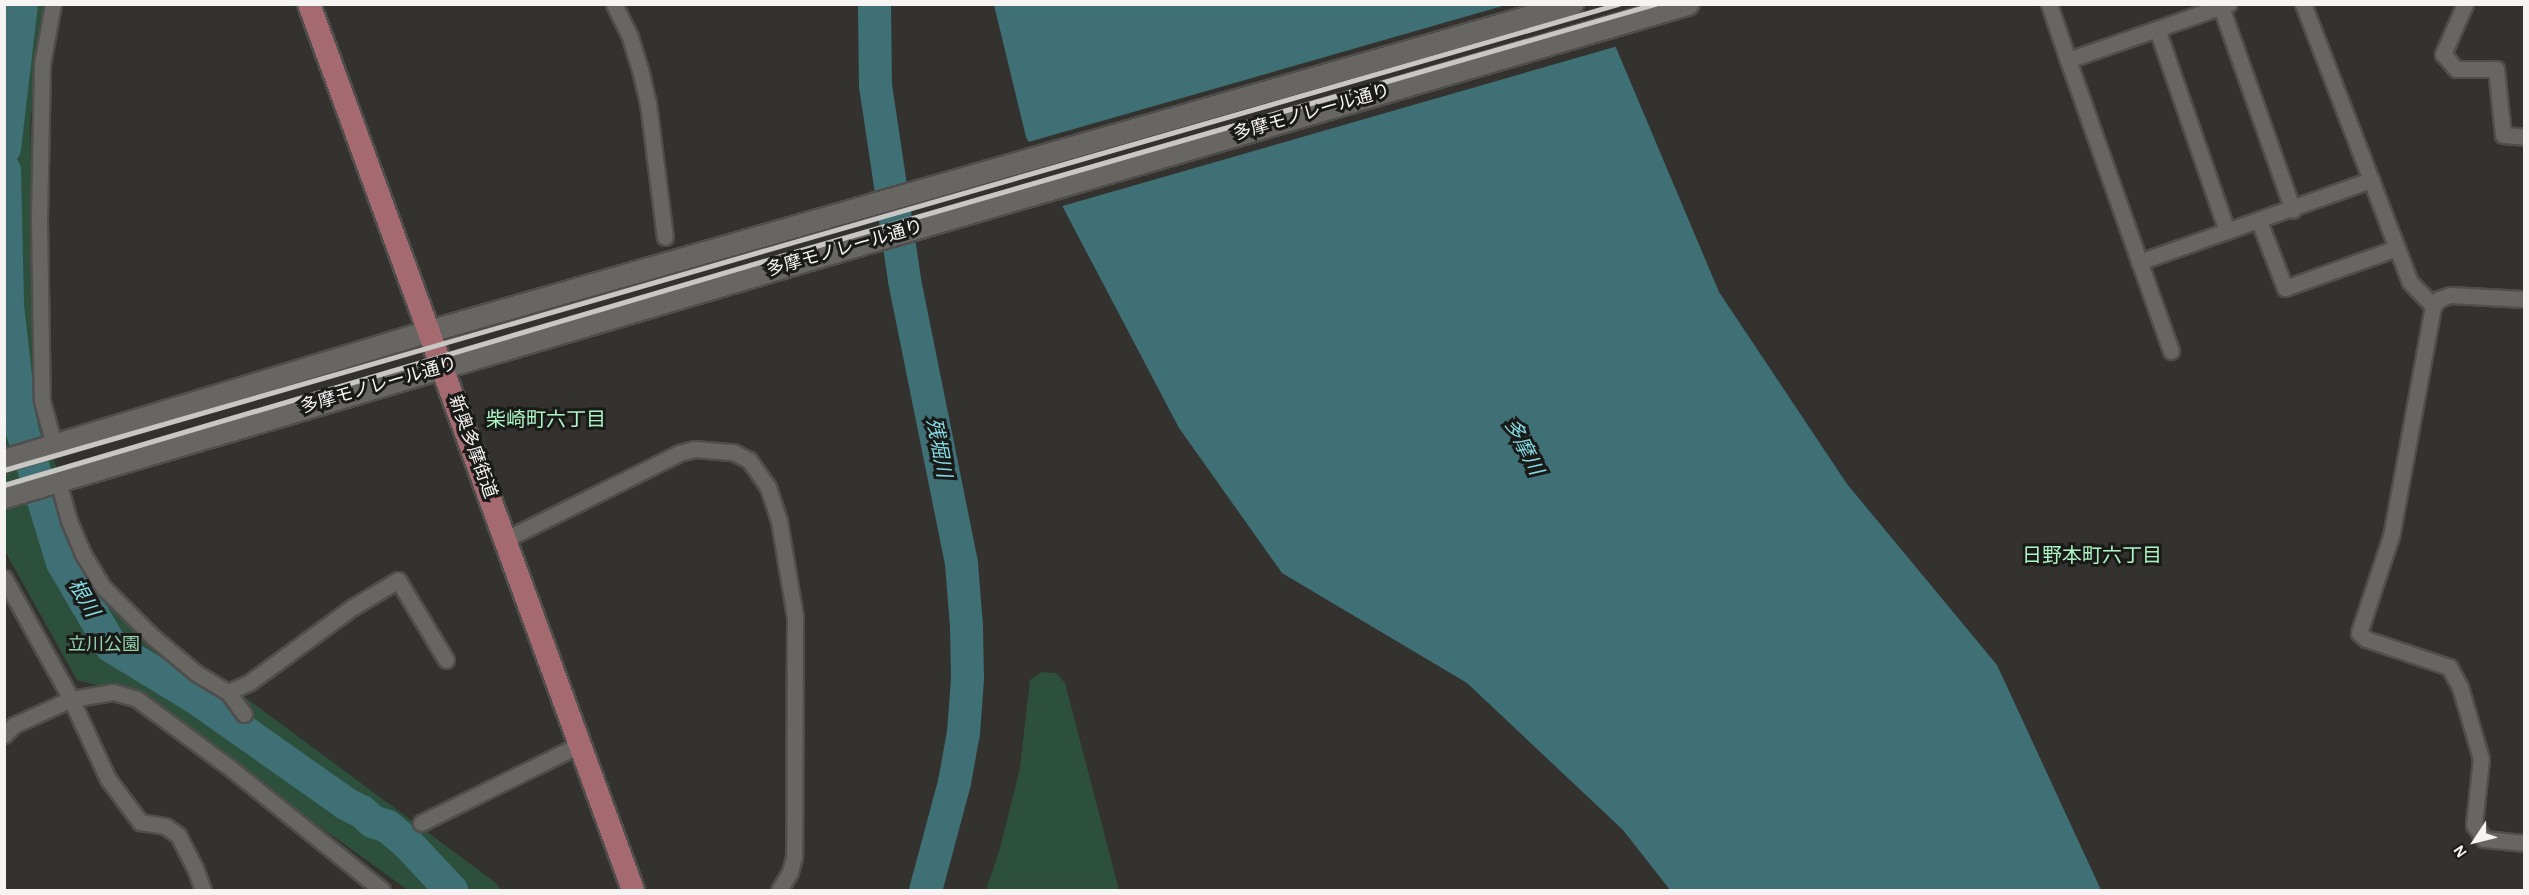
<!DOCTYPE html>
<html>
<head>
<meta charset="utf-8">
<style>
	body { margin:0 }
	#map { position:relative; width:2529px; height:895px; overflow:hidden; background:#33322f; font-family:"Alegreya Sans","Noto Sans JP",sans-serif }
	div>[style] { position:absolute }
	.green>* { inset:0; background:#2d503c }
	.water>* { inset:0; background:#3e7075 }
	.pier>* { inset:0; background:#33322f }
	.river>* { height:33px; margin:-16.5px; padding:0 16.5px; transform-origin:16.5px; border-radius:16.5px; background:#3e7075 }
	.roads { filter:drop-shadow(2px 0 #4f4e4c) drop-shadow(-2px 0 #4f4e4c) drop-shadow(0 2px #4f4e4c) drop-shadow(0 -2px #4f4e4c) }
	.street>* { height:15px; margin:-7.5px; padding:0 7.5px; transform-origin:7.5px; border-radius:7.5px; background:#676663 }
	.secondary>* { height:21px; margin:-10.5px; padding:0 10.5px; transform-origin:10.5px; border-radius:10.5px; background:#676663 }
	.primary>* { height:22px; margin:-11px; padding:0 11px; transform-origin:11px; border-radius:11px; background:#a56a6f }
	.rail>* { height:4.5px; margin:-2.25px; padding:0 2.25px; transform-origin:2.25px; border-radius:2.25px; background:#c8c7c4 }
	span { translate:-50% -50%; white-space:nowrap; text-align:center; line-height:1.15; -webkit-text-stroke:6px #1a1a18; paint-order:stroke }
	.street-label { font-size:18px; color:#f5f4f2 }
	.park-label { font-size:18px; color:#94d4af }
	.neighbourhood-label { font-size:20px; color:#acf5c3 }
	.water-label { font-size:20px; color:#84dae3; font-style:italic }
	.frame { position:absolute; inset:0; border:6px solid #f5f4f2; pointer-events:none }
	.north { position:absolute; left:2445px; top:811px; width:60px; height:60px; -webkit-text-stroke:4px #1a1a18; paint-order:stroke; rotate:235deg; font-size:16px; font-weight:700; line-height:24px; text-align:center; color:#f5f4f2 }
	.north::after { content:''; display:block; margin:auto; width:21px; height:27px; background:#f5f4f2; clip-path:polygon(50% 0,100% 100%,50% 72%,0 100%) }
</style>
</head>
<body>
<div id="map">
	<div class="green">
		<i style="clip-path:polygon(4px 5px,46px 5px,30px 124px,39px 418px,100px 590px,496px 883px,501px 890px,408px 890px,138px 696px,77px 680px,5px 551px)"></i>
		<i style="clip-path:polygon(1042px 672px,1056px 673px,1065px 683px,1119px 890px,986px 890px,999px 852px,1020px 768px,1030px 680px)"></i>
	</div>
	<div class="water">
		<i style="clip-path:polygon(994px 5px,1598px 5px,1719px 292px,1847px 484px,1997px 665px,2101px 890px,1670px 890px,1623px 830px,1467px 683px,1282px 573px,1179px 428px,1026px 137px)"></i>
	</div>
	<div class="pier">
		<i style="clip-path:polygon(1601px 4px,1618px 46px,1059px 207px,1025px 143px,1506px 5px)"></i>
	</div>
	<div class="river">
		<i style="left:874px;top:4px;width:81px;rotate:89.3deg"></i>
		<i style="left:875px;top:85px;width:197px;rotate:81.5deg"></i>
		<i style="left:904px;top:280px;width:289px;rotate:78.6deg"></i>
		<i style="left:961px;top:563px;width:63px;rotate:85.5deg"></i>
		<i style="left:966px;top:626px;width:52px;rotate:88.9deg"></i>
		<i style="left:967px;top:678px;width:54px;rotate:94.2deg"></i>
		<i style="left:963px;top:732px;width:51px;rotate:100.2deg"></i>
		<i style="left:954px;top:782px;width:112px;rotate:105deg"></i>
		<i style="left:4px;top:148px;width:145px;rotate:-83.3deg"></i>
		<i style="left:4px;top:170px;width:135px;rotate:88.7deg"></i>
		<i style="left:7px;top:305px;width:124px;rotate:83.5deg"></i>
		<i style="left:21px;top:428px;width:140px;rotate:73deg"></i>
		<i style="left:62px;top:562px;width:97px;rotate:59.7deg"></i>
		<i style="left:111px;top:646px;width:98px;rotate:31.3deg"></i>
		<i style="left:195px;top:697px;width:184px;rotate:35.2deg"></i>
		<i style="left:345px;top:803px;width:18px;rotate:27deg"></i>
		<i style="left:361px;top:811px;width:15px;rotate:42deg"></i>
		<i style="left:372px;top:821px;width:16px;rotate:18deg"></i>
		<i style="left:387px;top:826px;width:25px;rotate:40deg"></i>
		<i style="left:406px;top:842px;width:66px;rotate:46.8deg"></i>
	</div>
	<div class="roads">
		<div class="street">
			<i style="left:53px;top:4px;width:61px;rotate:100.4deg"></i>
			<i style="left:42px;top:64px;width:155px;rotate:91.1deg"></i>
			<i style="left:39px;top:219px;width:182px;rotate:89.1deg"></i>
			<i style="left:42px;top:401px;width:46px;rotate:74.7deg"></i>
			<i style="left:614px;top:4px;width:37px;rotate:64deg"></i>
			<i style="left:630px;top:37px;width:34px;rotate:73deg"></i>
			<i style="left:640px;top:69px;width:35px;rotate:77deg"></i>
			<i style="left:648px;top:103px;width:135px;rotate:82.8deg"></i>
			<i style="left:2049px;top:4px;width:59px;rotate:71.3deg"></i>
			<i style="left:2465px;top:4px;width:55px;rotate:113.7deg"></i>
			<i style="left:2443px;top:54px;width:20px;rotate:49deg"></i>
			<i style="left:2456px;top:69px;width:40px"></i>
			<i style="left:2496px;top:69px;width:66px;rotate:83.9deg"></i>
			<i style="left:2503px;top:135px;width:21px;rotate:5deg"></i>
			<i style="left:2221px;top:7px;width:215px;rotate:70.5deg"></i>
			<i style="left:2157px;top:29px;width:214px;rotate:70.9deg"></i>
			<i style="left:2371px;top:180px;width:109px;rotate:69.1deg"></i>
			<i style="left:2410px;top:282px;width:33px;rotate:46deg"></i>
			<i style="left:2259px;top:221px;width:72px;rotate:68.8deg"></i>
			<i style="left:2285px;top:288px;width:119px;rotate:-19.7deg"></i>
			<i style="left:2139px;top:262px;width:246px;rotate:-19.5deg"></i>
			<i style="left:2371px;top:180px;width:189px;rotate:-111.1deg"></i>
			<i style="left:2524px;top:299px;width:74px;rotate:-176.9deg"></i>
			<i style="left:2450px;top:295px;width:12px;rotate:160deg"></i>
			<i style="left:2439px;top:299px;width:9px;rotate:131deg"></i>
			<i style="left:2433px;top:306px;width:234px;rotate:100.3deg"></i>
			<i style="left:2391px;top:536px;width:102px;rotate:108.3deg"></i>
			<i style="left:2359px;top:633px;width:9px;rotate:41deg"></i>
			<i style="left:2366px;top:639px;width:88px;rotate:18.6deg"></i>
			<i style="left:2449px;top:667px;width:23px;rotate:61deg"></i>
			<i style="left:2460px;top:687px;width:75px;rotate:73.7deg"></i>
			<i style="left:2481px;top:759px;width:66px;rotate:96.1deg"></i>
			<i style="left:2474px;top:825px;width:17px;rotate:54deg"></i>
			<i style="left:2484px;top:839px;width:40px;rotate:5.7deg"></i>
			<i style="left:2171px;top:351px;width:309px;rotate:-109.5deg"></i>
			<i style="left:2068px;top:60px;width:170px;rotate:-19.3deg"></i>
			<i style="left:58px;top:481px;width:41px;rotate:74.6deg"></i>
			<i style="left:69px;top:521px;width:36px;rotate:67deg"></i>
			<i style="left:83px;top:554px;width:39px;rotate:59deg"></i>
			<i style="left:103px;top:587px;width:71px;rotate:45deg"></i>
			<i style="left:153px;top:637px;width:56px;rotate:39.9deg"></i>
			<i style="left:196px;top:673px;width:37px;rotate:31deg"></i>
			<i style="left:506px;top:539px;width:193px;rotate:-26.4deg"></i>
			<i style="left:679px;top:453px;width:16px;rotate:-14deg"></i>
			<i style="left:695px;top:449px;width:38px;rotate:5deg"></i>
			<i style="left:733px;top:452px;width:18px;rotate:27deg"></i>
			<i style="left:749px;top:460px;width:33px;rotate:55deg"></i>
			<i style="left:768px;top:487px;width:36px;rotate:72deg"></i>
			<i style="left:779px;top:521px;width:97px;rotate:80.5deg"></i>
			<i style="left:795px;top:617px;width:240px;rotate:90.2deg"></i>
			<i style="left:794px;top:857px;width:16px;rotate:105deg"></i>
			<i style="left:790px;top:872px;width:21px;rotate:121deg"></i>
			<i style="left:4px;top:578px;width:138px;rotate:61deg"></i>
			<i style="left:71px;top:699px;width:88px;rotate:65.2deg"></i>
			<i style="left:108px;top:779px;width:54px;rotate:53.3deg"></i>
			<i style="left:140px;top:822px;width:25px;rotate:9deg"></i>
			<i style="left:165px;top:826px;width:16px;rotate:35deg"></i>
			<i style="left:178px;top:835px;width:37px;rotate:63deg"></i>
			<i style="left:195px;top:868px;width:23px;rotate:70deg"></i>
			<i style="left:244px;top:714px;width:27px;rotate:-126deg"></i>
			<i style="left:228px;top:692px;width:24px;rotate:-24deg"></i>
			<i style="left:250px;top:682px;width:127px;rotate:-36.1deg"></i>
			<i style="left:353px;top:607px;width:52px;rotate:-31deg"></i>
			<i style="left:398px;top:580px;width:93px;rotate:59deg"></i>
			<i style="left:4px;top:735px;width:14px;rotate:-45deg"></i>
			<i style="left:14px;top:725px;width:63px;rotate:-24.5deg"></i>
			<i style="left:71px;top:699px;width:43px;rotate:-9.5deg"></i>
			<i style="left:113px;top:692px;width:25px;rotate:16deg"></i>
			<i style="left:137px;top:699px;width:114px;rotate:36.5deg"></i>
			<i style="left:229px;top:767px;width:196px;rotate:38.8deg"></i>
			<i style="left:421px;top:823px;width:176px;rotate:-26.3deg"></i>
		</div>
		<div class="secondary">
			<i style="left:4px;top:460px;width:444px;rotate:-16.9deg"></i>
			<i style="left:429px;top:331px;width:1189px;rotate:-15.97deg"></i>
			<i style="left:4px;top:497px;width:858px;rotate:-16.45deg"></i>
			<i style="left:827px;top:254px;width:896px;rotate:-16.21deg"></i>
		</div>
		<div class="primary">
			<i style="left:309px;top:4px;width:943px;rotate:69.91deg"></i>
		</div>
	</div>
	<div class="rail">
		<i style="left:4px;top:470px;width:1680px;rotate:-16.1deg"></i>
		<i style="left:4px;top:485px;width:820px;rotate:-16.43deg"></i>
		<i style="left:791px;top:253px;width:899px;rotate:-16.08deg"></i>
	</div>
	<div class="street-label">
		<span style="left:1312px;top:113px;rotate:-16deg">多摩モノレール通り</span>
		<span style="left:845px;top:249px;rotate:-16deg">多摩モノレール通り</span>
		<span style="left:379px;top:386px;rotate:-16deg">多摩モノレール通り</span>
		<span style="left:472px;top:447px;rotate:70deg">新奥多摩街道</span>
	</div>
	<div class="park-label">
		<span style="left:104px;top:645px">立川公園</span>
	</div>
	<div class="neighbourhood-label">
		<span style="left:546px;top:420px">柴崎町六丁目</span>
		<span style="left:2092px;top:556px">日野本町六丁目</span>
	</div>
	<div class="water-label">
		<span style="left:1523px;top:447px;rotate:63deg">多摩川</span>
		<span style="left:938px;top:448px;rotate:79deg">残堀川</span>
		<span style="left:83px;top:598px;rotate:60deg">根川</span>
	</div>
	<div class="frame"></div>
	<div class="north">N</div>
</div>
</body>
</html>
